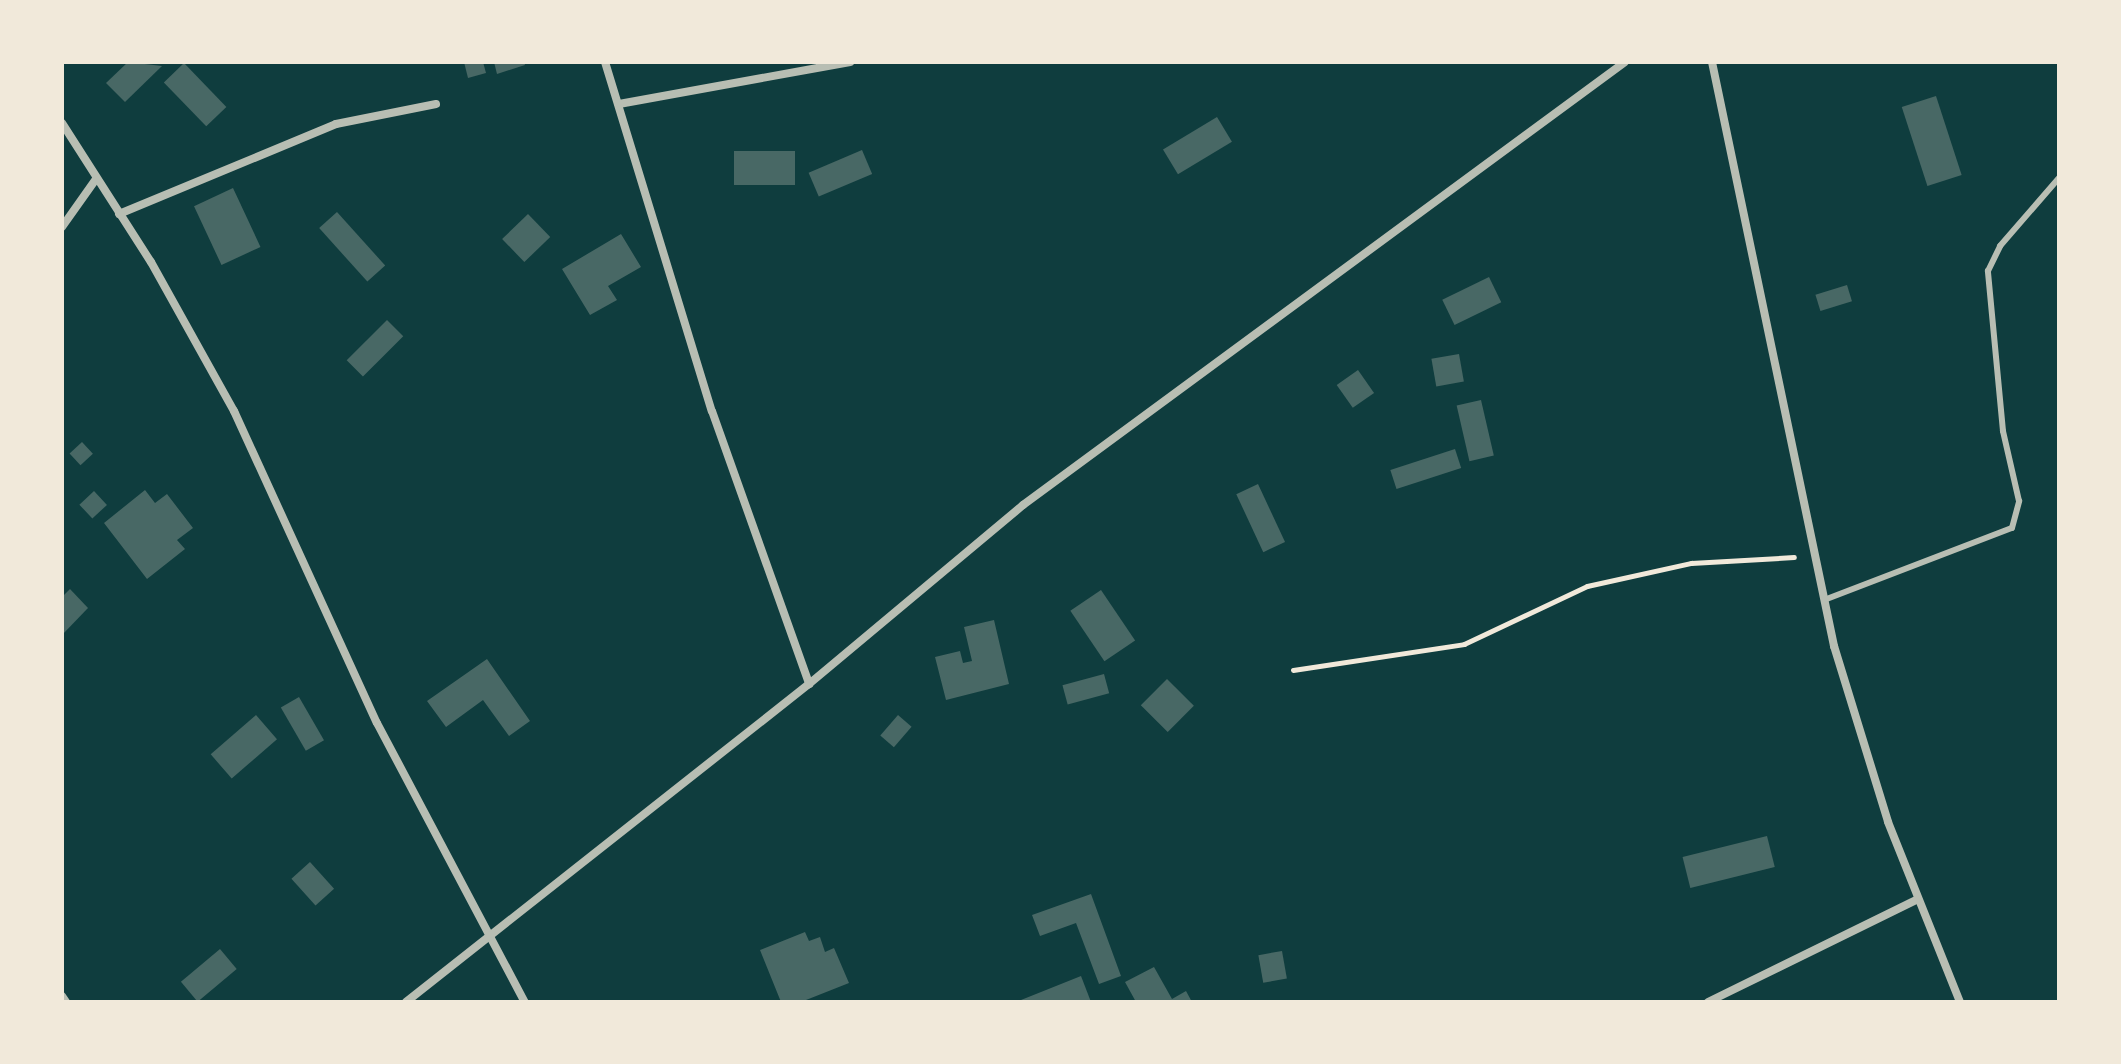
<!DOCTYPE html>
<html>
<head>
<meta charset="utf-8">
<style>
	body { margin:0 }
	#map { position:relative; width:2121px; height:1064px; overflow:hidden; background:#0f3d3e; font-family:"PT Sans",sans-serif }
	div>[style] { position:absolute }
	.building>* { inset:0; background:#486865; transform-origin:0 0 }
	.path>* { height:5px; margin:-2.5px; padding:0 2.5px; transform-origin:2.5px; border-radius:2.5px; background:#f1e9da }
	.service>* { height:6px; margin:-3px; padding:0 3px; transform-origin:3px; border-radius:3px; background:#b8beb3 }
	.minor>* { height:8px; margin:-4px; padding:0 4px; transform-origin:4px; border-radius:4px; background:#b8beb3 }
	span { translate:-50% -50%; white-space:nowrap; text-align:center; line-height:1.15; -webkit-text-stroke:6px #f1e9da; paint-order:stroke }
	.frame { position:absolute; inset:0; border:64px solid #f1e9da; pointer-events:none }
</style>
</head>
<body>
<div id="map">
	<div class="building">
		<i style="clip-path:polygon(128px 62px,162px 66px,125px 102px,106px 83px)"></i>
		<i style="clip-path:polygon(464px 62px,483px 62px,486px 73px,468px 78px)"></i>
		<i style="clip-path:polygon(494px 62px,524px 62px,525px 65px,497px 74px)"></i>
		<i style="left:184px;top:63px;width:61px;height:28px;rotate:46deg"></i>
		<i style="left:1936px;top:96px;width:83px;height:36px;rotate:72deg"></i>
		<i style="left:1217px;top:117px;width:29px;height:63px;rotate:59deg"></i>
		<i style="left:862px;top:150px;width:26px;height:58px;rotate:67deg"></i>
		<i style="left:734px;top:151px;width:61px;height:34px"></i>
		<i style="left:233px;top:188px;width:65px;height:43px;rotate:65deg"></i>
		<i style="left:337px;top:212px;width:72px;height:24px;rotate:48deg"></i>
		<i style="left:528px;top:214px;width:32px;height:36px;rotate:46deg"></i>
		<i style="clip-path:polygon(621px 234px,641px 267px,608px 286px,617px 300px,590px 315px,562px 269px)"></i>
		<i style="left:1489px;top:277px;width:28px;height:52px;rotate:64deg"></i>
		<i style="left:1847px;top:285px;width:17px;height:33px;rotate:73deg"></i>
		<i style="left:387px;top:320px;width:23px;height:57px;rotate:45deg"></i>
		<i style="left:1459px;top:354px;width:28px;height:28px;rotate:80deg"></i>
		<i style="left:1358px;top:370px;width:28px;height:26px;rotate:55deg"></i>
		<i style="left:1481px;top:400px;width:57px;height:25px;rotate:77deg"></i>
		<i style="left:82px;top:442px;width:16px;height:17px;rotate:47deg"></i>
		<i style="left:1455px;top:449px;width:20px;height:68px;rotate:72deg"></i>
		<i style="left:1258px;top:484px;width:64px;height:24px;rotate:65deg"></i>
		<i style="clip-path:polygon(145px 490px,155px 503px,167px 494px,193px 528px,177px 540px,185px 549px,147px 579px,104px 523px)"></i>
		<i style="left:94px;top:491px;width:19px;height:20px;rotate:47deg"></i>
		<i style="clip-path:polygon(70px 589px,88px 608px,62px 635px,62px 597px)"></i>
		<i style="left:1101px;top:590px;width:61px;height:37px;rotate:56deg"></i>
		<i style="clip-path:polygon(994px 620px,1009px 684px,946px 700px,935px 657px,960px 651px,963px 663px,972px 661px,964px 627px)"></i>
		<i style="clip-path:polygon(487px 659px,530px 721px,509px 736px,483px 700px,446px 727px,427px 701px)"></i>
		<i style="left:1104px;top:674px;width:20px;height:43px;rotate:75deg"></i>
		<i style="left:1167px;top:679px;width:38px;height:37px;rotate:45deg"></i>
		<i style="left:299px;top:697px;width:50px;height:21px;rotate:60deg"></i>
		<i style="left:256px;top:715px;width:32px;height:60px;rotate:49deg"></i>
		<i style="left:898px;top:715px;width:18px;height:27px;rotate:41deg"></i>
		<i style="left:1767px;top:836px;width:32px;height:87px;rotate:76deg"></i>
		<i style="left:310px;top:862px;width:36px;height:25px;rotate:48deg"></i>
		<i style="clip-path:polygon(1091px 894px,1121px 976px,1099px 984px,1076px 923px,1040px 936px,1032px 915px)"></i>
		<i style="clip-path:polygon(805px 932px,809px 941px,820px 937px,825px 952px,834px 948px,849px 983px,801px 1002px,781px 1002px,760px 950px)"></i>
		<i style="left:220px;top:949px;width:26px;height:51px;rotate:50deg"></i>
		<i style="left:1282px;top:951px;width:28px;height:24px;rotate:80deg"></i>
		<i style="clip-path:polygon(1154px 967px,1172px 999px,1186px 991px,1192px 1002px,1136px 1002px,1125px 982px)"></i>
		<i style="clip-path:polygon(1081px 976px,1091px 1002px,1016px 1002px)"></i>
	</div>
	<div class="path">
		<i style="left:1293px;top:670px;width:173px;rotate:-8.6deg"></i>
		<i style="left:1464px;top:644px;width:136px;rotate:-25.2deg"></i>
		<i style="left:1587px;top:586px;width:107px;rotate:-12.5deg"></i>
		<i style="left:1691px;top:563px;width:103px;rotate:-3.3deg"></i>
	</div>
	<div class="service">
		<i style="left:1824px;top:600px;width:201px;rotate:-21deg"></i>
		<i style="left:2012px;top:528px;width:28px;rotate:-75deg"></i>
		<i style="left:2019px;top:501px;width:72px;rotate:-102.9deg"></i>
		<i style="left:2003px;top:431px;width:161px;rotate:-95.4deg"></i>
		<i style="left:1988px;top:271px;width:28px;rotate:-64deg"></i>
		<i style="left:2000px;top:246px;width:90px;rotate:-49.1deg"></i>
	</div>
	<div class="minor">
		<i style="left:605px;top:62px;width:365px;rotate:73deg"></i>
		<i style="left:712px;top:411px;width:290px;rotate:70.4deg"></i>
		<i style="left:1712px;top:62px;width:597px;rotate:78.2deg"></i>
		<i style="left:1834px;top:646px;width:184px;rotate:72.9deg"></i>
		<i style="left:1888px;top:822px;width:194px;rotate:68.2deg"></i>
		<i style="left:619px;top:104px;width:235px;rotate:-10.3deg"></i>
		<i style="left:62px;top:123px;width:165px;rotate:57.4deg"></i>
		<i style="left:151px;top:262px;width:171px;rotate:60.9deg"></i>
		<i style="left:234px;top:411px;width:343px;rotate:65.4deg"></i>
		<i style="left:377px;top:723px;width:316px;rotate:62.1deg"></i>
		<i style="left:119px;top:214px;width:235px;rotate:-22.5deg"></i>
		<i style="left:336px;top:124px;width:102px;rotate:-11.3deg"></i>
		<i style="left:62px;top:227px;width:59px;rotate:-54.7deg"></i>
		<i style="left:62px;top:996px;width:7px;rotate:56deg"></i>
		<i style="left:406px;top:1002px;width:513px;rotate:-38.28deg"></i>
		<i style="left:809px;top:684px;width:279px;rotate:-39.9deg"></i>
		<i style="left:1023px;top:505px;width:747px;rotate:-36.35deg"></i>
		<i style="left:1708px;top:1002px;width:232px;rotate:-26.1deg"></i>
	</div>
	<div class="frame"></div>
</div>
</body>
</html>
